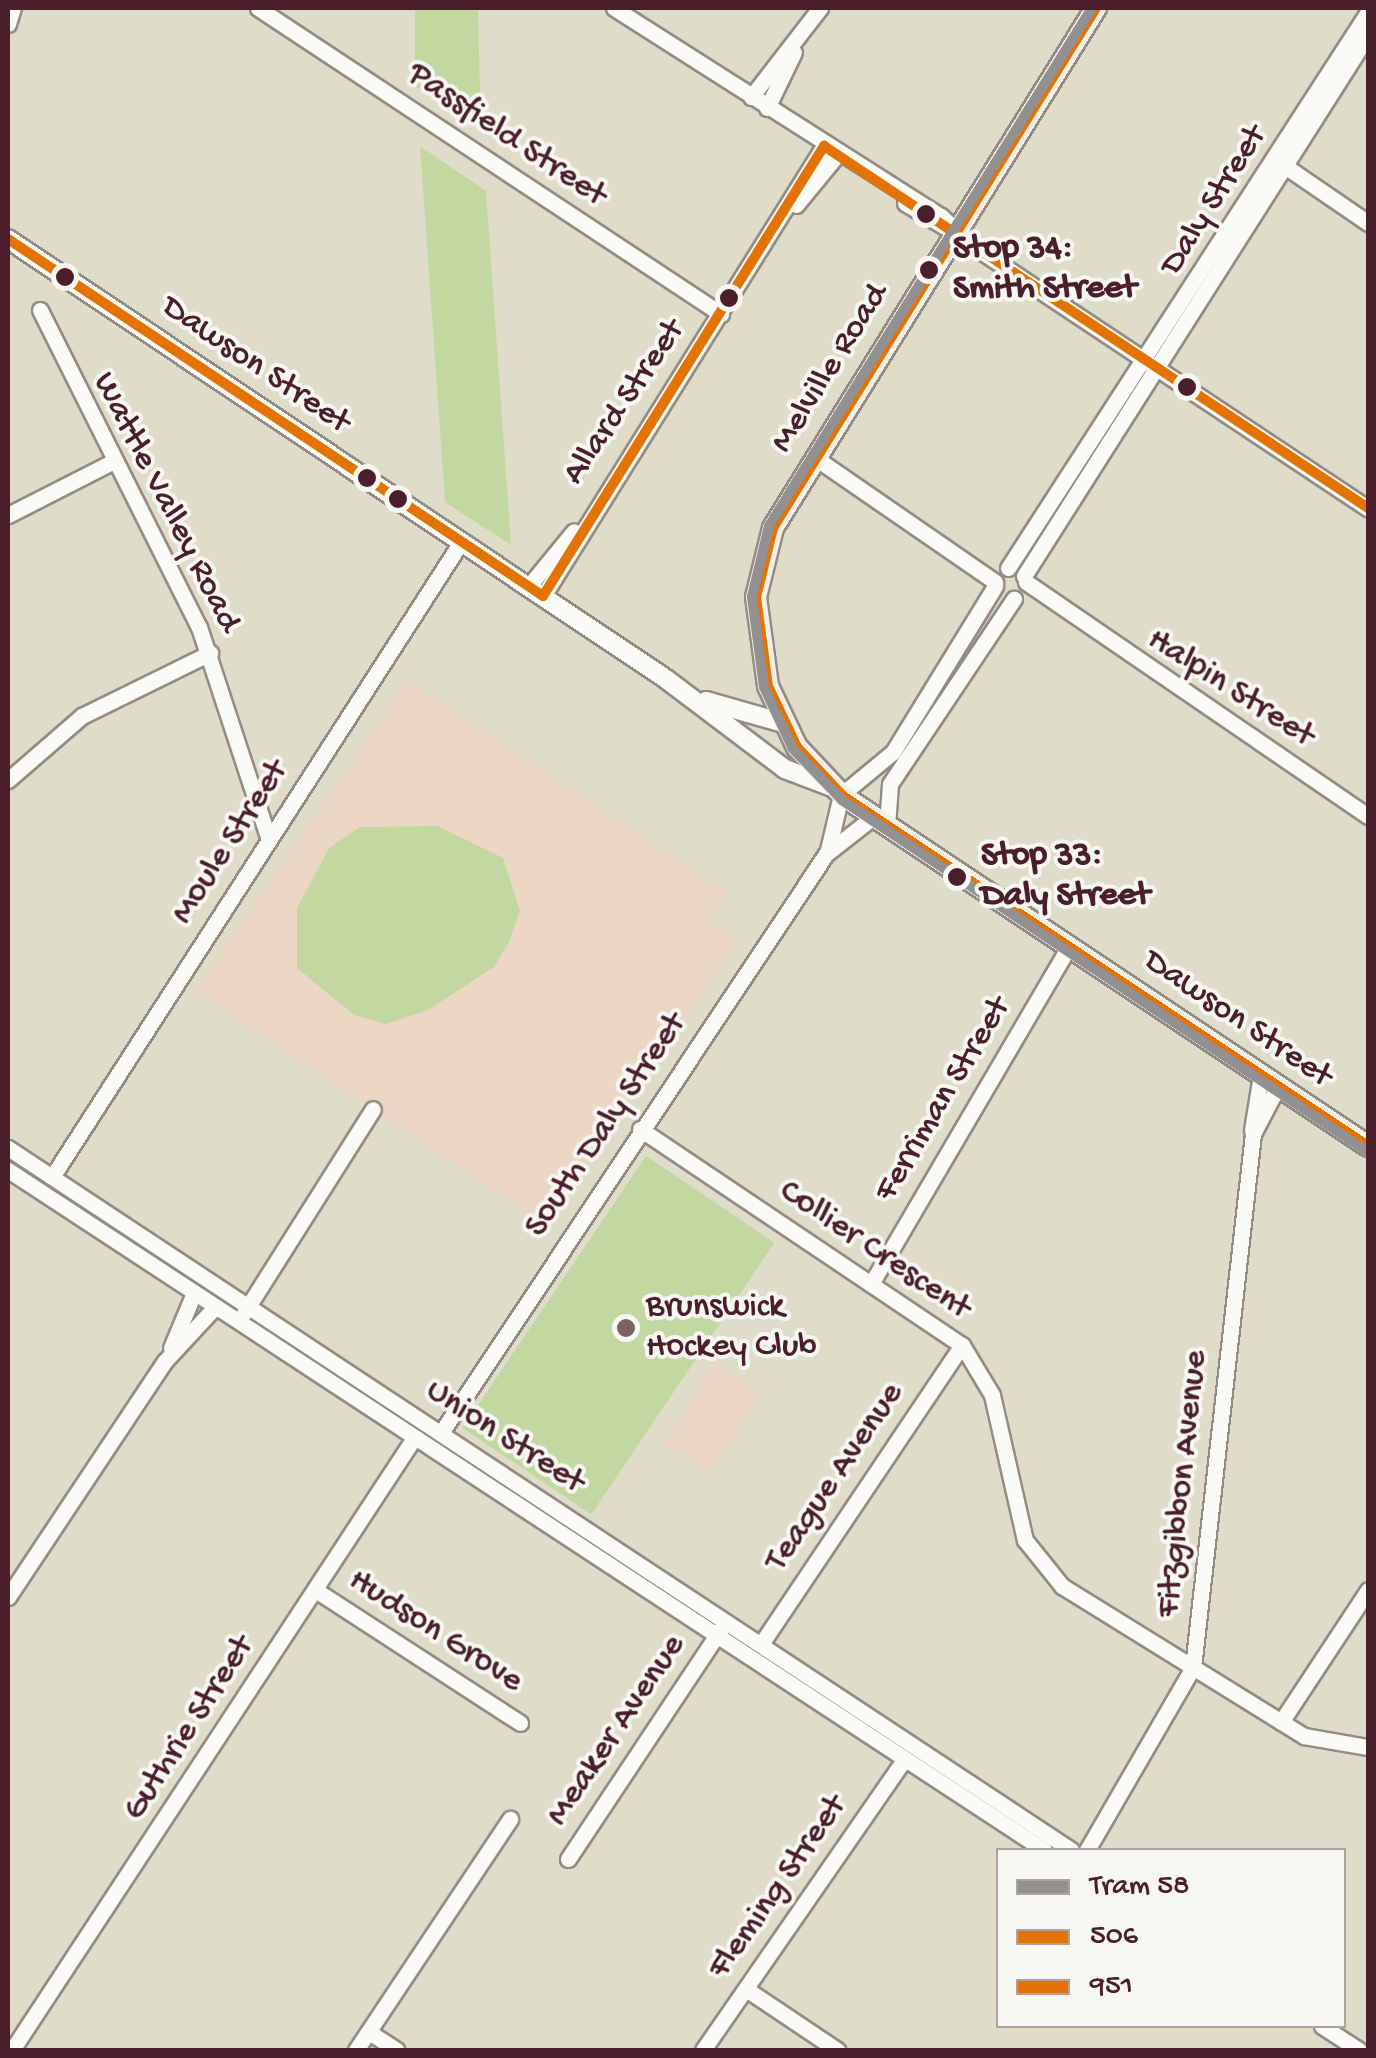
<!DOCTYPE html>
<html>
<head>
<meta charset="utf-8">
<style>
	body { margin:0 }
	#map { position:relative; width:1376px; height:2058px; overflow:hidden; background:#e0dcca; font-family:"Gochi Hand",sans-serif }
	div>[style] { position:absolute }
	.built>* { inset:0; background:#ebd7c4; transform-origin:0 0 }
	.green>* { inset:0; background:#c3d8a1; transform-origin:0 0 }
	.roads { filter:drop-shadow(2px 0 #948b84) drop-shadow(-2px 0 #948b84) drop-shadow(0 2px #948b84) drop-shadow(0 -2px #948b84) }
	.minor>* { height:15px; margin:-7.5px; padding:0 7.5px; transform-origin:7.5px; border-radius:7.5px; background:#fafaf7 }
	.tertiary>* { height:18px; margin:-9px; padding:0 9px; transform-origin:9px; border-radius:9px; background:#fafaf7 }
	.secondary>* { height:20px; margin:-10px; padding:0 10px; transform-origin:10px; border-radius:10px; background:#f2f0e9 }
	.bus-1>* { height:10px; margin:-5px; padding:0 5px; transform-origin:5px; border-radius:5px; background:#e47306 }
	.bus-2>* { height:10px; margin:-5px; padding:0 5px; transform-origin:5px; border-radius:5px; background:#e47306 }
	.tram-1>* { height:10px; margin:-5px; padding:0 5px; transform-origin:5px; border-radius:5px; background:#929091 }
	.dots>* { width:28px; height:28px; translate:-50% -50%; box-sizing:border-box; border:5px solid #f6f6f2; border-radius:50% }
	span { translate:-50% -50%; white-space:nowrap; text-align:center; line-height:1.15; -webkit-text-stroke:8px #f6f6f2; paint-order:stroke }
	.street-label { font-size:35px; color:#4a1f2b }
	.stop-label { font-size:35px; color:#4a1f2b; font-weight:700 }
	.left { translate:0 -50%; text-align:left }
	.poi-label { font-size:35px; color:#4a1f2b }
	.frame { position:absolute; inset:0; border:10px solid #4a1f2b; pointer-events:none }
	.legend { position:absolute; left:996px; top:1848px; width:350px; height:180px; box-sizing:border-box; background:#f6f6f2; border:2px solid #b1a0a2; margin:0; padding:12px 18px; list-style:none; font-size:30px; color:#4a1f2b }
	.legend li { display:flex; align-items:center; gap:20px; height:50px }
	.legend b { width:50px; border:2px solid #b1a0a2 }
</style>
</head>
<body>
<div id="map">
	<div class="built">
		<i style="clip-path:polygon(407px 679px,727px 891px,709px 919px,738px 939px,547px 1226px,196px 991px)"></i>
		<i style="left:715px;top:1363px;width:55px;height:96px;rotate:32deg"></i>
	</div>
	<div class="green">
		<i style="clip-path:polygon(415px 8px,478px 8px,481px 128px,415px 86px)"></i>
		<i style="clip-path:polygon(420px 146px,486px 191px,511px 545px,445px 502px)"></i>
		<i style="clip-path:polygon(438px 826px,503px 858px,520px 911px,509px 942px,494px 967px,428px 1010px,386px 1024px,354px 1015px,297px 968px,297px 908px,329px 848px,360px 827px)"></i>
		<i style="left:646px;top:1156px;width:155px;height:328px;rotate:34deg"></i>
	</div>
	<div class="roads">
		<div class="minor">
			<i style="left:258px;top:8px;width:555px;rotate:33.46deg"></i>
			<i style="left:614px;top:8px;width:388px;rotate:32.5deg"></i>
			<i style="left:941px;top:216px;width:40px;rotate:44deg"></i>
			<i style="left:970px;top:244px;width:478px;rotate:33.6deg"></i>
			<i style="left:8px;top:24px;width:17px;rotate:-73deg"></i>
			<i style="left:751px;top:97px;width:113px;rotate:-52.2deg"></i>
			<i style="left:767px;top:108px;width:62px;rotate:-64.3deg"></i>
			<i style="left:1279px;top:162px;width:108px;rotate:34.4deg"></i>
			<i style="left:905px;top:203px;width:58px;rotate:31deg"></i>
			<i style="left:796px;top:205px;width:65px;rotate:-50.6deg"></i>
			<i style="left:40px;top:310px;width:355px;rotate:63.4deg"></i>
			<i style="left:199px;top:627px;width:224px;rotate:71.8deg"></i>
			<i style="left:814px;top:457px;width:220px;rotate:34.6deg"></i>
			<i style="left:8px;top:515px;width:117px;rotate:-27deg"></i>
			<i style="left:1008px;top:568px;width:662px;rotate:-57.08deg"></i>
			<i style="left:1024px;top:576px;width:641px;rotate:-57.55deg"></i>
			<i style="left:1026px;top:582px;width:414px;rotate:34.4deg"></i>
			<i style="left:528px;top:587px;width:72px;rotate:-50.6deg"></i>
			<i style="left:543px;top:596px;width:531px;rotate:-58.02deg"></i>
			<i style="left:8px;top:780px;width:98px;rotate:-40.9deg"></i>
			<i style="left:82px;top:716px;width:143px;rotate:-26.2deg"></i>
			<i style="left:887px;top:826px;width:42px;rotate:-85.9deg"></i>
			<i style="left:890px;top:784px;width:223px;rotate:-56.2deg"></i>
			<i style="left:828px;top:850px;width:57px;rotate:-76.7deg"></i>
			<i style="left:841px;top:795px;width:67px;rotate:-39.6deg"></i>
			<i style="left:893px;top:752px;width:195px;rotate:-58.4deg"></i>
			<i style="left:640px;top:1129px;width:388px;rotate:33.9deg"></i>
			<i style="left:962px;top:1345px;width:58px;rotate:59deg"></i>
			<i style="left:992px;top:1395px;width:149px;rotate:77.2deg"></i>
			<i style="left:1025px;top:1540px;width:59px;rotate:51.2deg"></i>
			<i style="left:1062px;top:1586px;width:285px;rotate:31.8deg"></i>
			<i style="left:1304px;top:1736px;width:65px;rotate:9.8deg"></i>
			<i style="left:1252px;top:1130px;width:56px;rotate:-80.7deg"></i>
			<i style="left:8px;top:1148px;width:1274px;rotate:33.44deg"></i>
			<i style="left:8px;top:1170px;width:1239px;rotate:33.28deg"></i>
			<i style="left:52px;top:1177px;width:755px;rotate:-57.21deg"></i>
			<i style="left:871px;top:1284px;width:391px;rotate:-59.6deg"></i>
			<i style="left:244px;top:1313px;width:241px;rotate:-57.7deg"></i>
			<i style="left:171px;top:1348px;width:60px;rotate:-67.3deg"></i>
			<i style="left:441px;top:1433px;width:695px;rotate:-56.38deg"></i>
			<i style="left:826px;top:854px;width:60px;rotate:-38.2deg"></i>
			<i style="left:317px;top:1591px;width:242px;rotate:33deg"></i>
			<i style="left:8px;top:1597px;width:283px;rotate:-56.4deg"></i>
			<i style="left:165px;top:1361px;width:74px;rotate:-47.2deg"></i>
			<i style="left:761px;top:1644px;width:360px;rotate:-56.1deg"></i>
			<i style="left:1281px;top:1722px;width:158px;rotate:-56.6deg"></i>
			<i style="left:1087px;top:1850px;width:211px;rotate:-59.9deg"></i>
			<i style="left:1193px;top:1667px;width:536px;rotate:-83.58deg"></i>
			<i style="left:1253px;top:1134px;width:54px;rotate:-62.5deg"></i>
			<i style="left:568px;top:1859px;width:276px;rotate:-56.4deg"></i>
			<i style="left:746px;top:1989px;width:110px;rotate:33.8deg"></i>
			<i style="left:1322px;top:2026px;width:44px;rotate:33deg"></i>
			<i style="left:369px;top:2032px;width:33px;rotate:33deg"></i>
			<i style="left:12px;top:2050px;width:732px;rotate:-56.7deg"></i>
			<i style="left:356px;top:2050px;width:278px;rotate:-56.3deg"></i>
			<i style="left:703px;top:2050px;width:353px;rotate:-55.3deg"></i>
		</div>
		<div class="tertiary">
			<i style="left:8px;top:239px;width:792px;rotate:33.77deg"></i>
			<i style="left:666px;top:679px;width:149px;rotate:37.1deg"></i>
			<i style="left:785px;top:769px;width:50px;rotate:21deg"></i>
			<i style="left:706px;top:701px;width:80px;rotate:15.9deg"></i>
		</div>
		<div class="secondary">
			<i style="left:1096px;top:8px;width:612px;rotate:121.85deg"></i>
			<i style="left:773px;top:528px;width:71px;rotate:103.8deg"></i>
			<i style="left:756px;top:597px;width:90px;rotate:82.3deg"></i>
			<i style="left:768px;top:686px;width:68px;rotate:64.6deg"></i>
			<i style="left:797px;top:747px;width:67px;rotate:46.8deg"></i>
			<i style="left:843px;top:796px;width:631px;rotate:33.69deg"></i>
		</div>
	</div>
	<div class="bus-1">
		<i style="left:8px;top:239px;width:643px;rotate:33.71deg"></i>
		<i style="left:543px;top:596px;width:531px;rotate:-58.02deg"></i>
		<i style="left:824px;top:146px;width:653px;rotate:33.64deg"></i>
	</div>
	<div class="bus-2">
		<i style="left:1096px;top:8px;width:612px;rotate:121.85deg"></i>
		<i style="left:773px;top:528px;width:71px;rotate:103.8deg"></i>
		<i style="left:756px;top:597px;width:90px;rotate:82.3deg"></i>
		<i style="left:768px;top:686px;width:68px;rotate:64.6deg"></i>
		<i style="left:797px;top:747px;width:67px;rotate:46.8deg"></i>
		<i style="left:843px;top:796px;width:631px;rotate:33.69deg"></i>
	</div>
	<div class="tram-1">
		<i style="left:1092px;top:8px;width:610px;rotate:121.95deg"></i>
		<i style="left:769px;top:526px;width:73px;rotate:103.5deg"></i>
		<i style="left:752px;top:597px;width:91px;rotate:82.4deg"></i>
		<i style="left:764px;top:687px;width:68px;rotate:64.9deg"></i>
		<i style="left:793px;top:749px;width:71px;rotate:46.1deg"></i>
		<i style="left:842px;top:800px;width:633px;rotate:33.79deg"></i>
	</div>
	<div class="dots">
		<i style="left:926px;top:214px;background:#4a1f2b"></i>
		<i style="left:929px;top:270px;background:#4a1f2b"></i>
		<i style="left:65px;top:277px;background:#4a1f2b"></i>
		<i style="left:729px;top:298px;background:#4a1f2b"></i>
		<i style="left:1187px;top:387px;background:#4a1f2b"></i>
		<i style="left:367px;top:478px;background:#4a1f2b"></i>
		<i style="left:398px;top:499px;background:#4a1f2b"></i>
		<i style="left:957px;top:877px;background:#4a1f2b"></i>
		<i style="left:626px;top:1328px;background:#7e6163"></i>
	</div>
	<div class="street-label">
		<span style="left:506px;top:136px;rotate:34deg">Passfield Street</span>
		<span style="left:1215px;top:201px;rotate:-58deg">Daly Street</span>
		<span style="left:255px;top:366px;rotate:34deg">Dawson Street</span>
		<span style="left:831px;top:369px;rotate:-58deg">Melville Road</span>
		<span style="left:625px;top:403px;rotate:-56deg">Allard Street</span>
		<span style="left:165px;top:503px;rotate:63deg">Wattle Valley Road</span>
		<span style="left:1230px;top:689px;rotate:33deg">Halpin Street</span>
		<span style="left:231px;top:843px;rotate:-57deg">Moule Street</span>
		<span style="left:1237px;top:1020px;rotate:34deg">Dawson Street</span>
		<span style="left:944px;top:1100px;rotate:-59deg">Ferriman Street</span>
		<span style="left:607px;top:1126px;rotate:-56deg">South Daly Street</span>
		<span style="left:874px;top:1251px;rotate:34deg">Collier Crescent</span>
		<span style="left:504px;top:1438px;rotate:33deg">Union Street</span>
		<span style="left:836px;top:1478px;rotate:-56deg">Teague Avenue</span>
		<span style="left:1184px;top:1484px;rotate:-84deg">Fitzgibbon Avenue</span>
		<span style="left:435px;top:1632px;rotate:33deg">Hudson Grove</span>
		<span style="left:190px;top:1729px;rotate:-57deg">Guthrie Street</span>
		<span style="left:617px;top:1731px;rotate:-56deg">Meaker Avenue</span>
		<span style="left:779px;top:1888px;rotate:-55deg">Fleming Street</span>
	</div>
	<div class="stop-label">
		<span class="left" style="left:953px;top:270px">Stop 34:<br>Smith Street</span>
		<span class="left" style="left:981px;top:877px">Stop 33:<br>Daly Street</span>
	</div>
	<div class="poi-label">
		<span class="left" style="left:646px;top:1328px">Brunswick<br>Hockey Club</span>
	</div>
	<div class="frame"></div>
	<ul class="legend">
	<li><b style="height:12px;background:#929091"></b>Tram 58</li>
	<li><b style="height:12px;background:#e47306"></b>506</li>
	<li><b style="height:12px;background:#e47306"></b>951</li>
	</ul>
</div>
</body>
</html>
